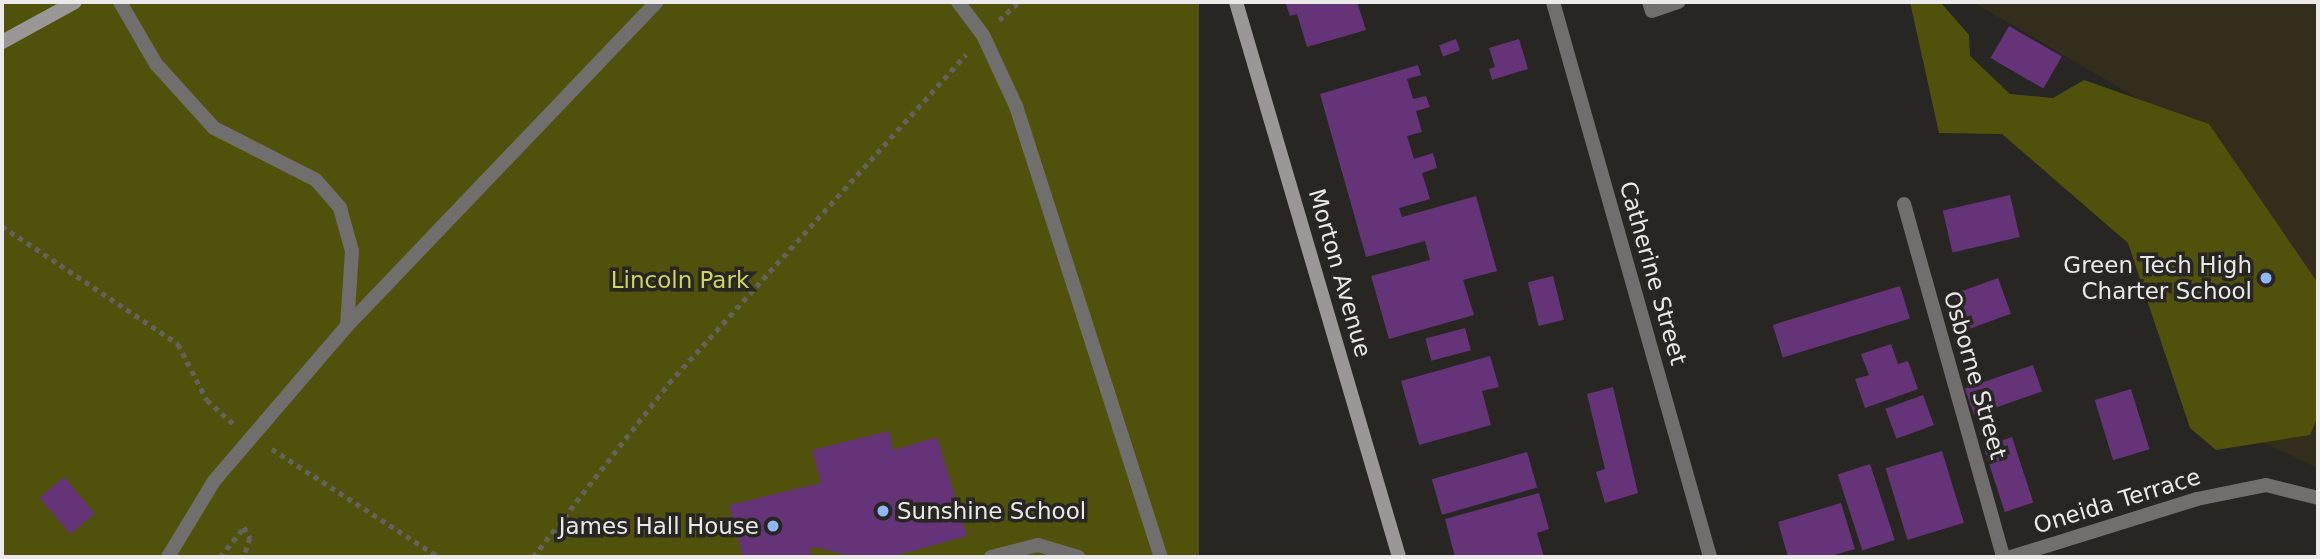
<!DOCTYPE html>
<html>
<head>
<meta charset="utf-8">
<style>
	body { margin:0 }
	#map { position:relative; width:2320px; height:559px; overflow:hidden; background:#272622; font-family:"DejaVu Sans",sans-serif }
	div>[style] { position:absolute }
	.education>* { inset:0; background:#332d1c }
	.green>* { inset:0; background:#50520b; transform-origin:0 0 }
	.building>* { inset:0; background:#653478; transform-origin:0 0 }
	.path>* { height:4.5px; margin-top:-2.25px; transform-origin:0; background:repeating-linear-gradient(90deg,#63625f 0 5px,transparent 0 10px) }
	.lane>* { height:14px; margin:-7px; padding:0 7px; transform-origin:7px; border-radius:7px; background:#716e6e }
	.street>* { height:14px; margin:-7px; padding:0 7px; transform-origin:7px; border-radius:7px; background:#716e6e }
	.secondary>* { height:14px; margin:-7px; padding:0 7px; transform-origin:7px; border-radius:7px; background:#9b9796 }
	.dots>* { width:19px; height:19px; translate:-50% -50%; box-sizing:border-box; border:4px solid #272622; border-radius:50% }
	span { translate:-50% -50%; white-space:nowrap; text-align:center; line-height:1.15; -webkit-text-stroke:7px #272622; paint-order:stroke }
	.poi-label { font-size:23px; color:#ebeae8 }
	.right { translate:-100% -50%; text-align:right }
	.left { translate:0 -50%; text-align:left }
	.street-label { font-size:23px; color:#ebeae8 }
	.park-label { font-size:23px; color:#d0d554 }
	.frame { position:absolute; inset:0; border:4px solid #ebeae8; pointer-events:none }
</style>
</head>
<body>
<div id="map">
	<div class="education">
		<i style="clip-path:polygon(1973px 2px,2318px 2px,2318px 468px,2265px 444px,2161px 112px)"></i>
	</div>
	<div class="green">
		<i style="left:2px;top:2px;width:1197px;height:555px"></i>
		<i style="clip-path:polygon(1910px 2px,1942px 4px,1969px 35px,1970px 56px,2010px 94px,2053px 98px,2084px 80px,2209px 124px,2317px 282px,2318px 416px,2310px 435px,2216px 450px,2190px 428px,2128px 243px,2002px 134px,1939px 133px)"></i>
	</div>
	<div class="building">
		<i style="clip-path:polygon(1285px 2px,1357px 2px,1366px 30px,1307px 47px,1297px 14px,1290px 16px)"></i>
		<i style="left:2009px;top:26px;width:61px;height:37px;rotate:30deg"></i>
		<i style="left:1456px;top:39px;width:12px;height:18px;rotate:70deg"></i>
		<i style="clip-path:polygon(1519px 39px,1528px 69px,1492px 80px,1489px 69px,1495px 67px,1489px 48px)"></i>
		<i style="clip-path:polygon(1418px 65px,1421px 75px,1407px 79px,1413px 99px,1426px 96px,1430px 107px,1416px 111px,1422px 132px,1407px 136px,1414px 159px,1433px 153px,1437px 168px,1422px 173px,1430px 199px,1399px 208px,1402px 217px,1476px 196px,1497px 271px,1463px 280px,1474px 315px,1389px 339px,1371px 276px,1430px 260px,1425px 241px,1366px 257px,1320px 94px)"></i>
		<i style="left:2010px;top:195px;width:43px;height:69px;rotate:77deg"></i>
		<i style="left:1553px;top:276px;width:45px;height:26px;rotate:76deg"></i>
		<i style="left:1998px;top:278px;width:38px;height:47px;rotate:70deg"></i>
		<i style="left:1900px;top:286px;width:34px;height:133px;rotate:73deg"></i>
		<i style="left:1465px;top:328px;width:23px;height:41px;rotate:75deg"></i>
		<i style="clip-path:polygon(1891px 344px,1898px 364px,1908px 361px,1918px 389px,1865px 408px,1855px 379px,1869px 375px,1861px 354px)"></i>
		<i style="clip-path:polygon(1490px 356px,1499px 387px,1482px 391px,1491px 425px,1419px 445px,1401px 381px)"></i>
		<i style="left:2033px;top:365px;width:28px;height:72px;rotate:71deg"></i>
		<i style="clip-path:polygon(1613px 387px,1638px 493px,1605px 503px,1596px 472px,1605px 469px,1587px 394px)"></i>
		<i style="left:2131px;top:389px;width:63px;height:38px;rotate:73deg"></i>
		<i style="left:1923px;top:395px;width:32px;height:40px;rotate:70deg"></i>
		<i style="clip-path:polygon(889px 431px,893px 450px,937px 437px,967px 536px,890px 557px,854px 557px,816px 547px,809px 549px,812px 557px,743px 557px,729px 505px,821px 483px,812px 450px)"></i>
		<i style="left:2012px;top:437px;width:69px;height:30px;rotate:72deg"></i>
		<i style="left:1942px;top:451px;width:75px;height:59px;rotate:73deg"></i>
		<i style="left:1527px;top:452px;width:37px;height:99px;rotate:74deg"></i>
		<i style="left:1870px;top:464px;width:80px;height:34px;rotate:72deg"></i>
		<i style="left:64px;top:477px;width:48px;height:32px;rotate:50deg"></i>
		<i style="clip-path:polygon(1539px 493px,1549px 529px,1537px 533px,1544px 557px,1455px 557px,1445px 519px)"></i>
		<i style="clip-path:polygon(1841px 503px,1855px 549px,1827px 557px,1788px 557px,1778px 522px)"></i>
	</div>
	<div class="path">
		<i style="left:999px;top:20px;width:27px;rotate:-42deg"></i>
		<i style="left:2px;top:226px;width:212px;rotate:33.8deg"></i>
		<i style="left:178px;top:344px;width:63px;rotate:62.6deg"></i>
		<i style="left:207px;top:400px;width:38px;rotate:42deg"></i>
		<i style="left:272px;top:449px;width:199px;rotate:32.9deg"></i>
		<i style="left:220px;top:557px;width:38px;rotate:-51deg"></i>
		<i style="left:244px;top:527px;width:13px;rotate:61deg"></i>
		<i style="left:250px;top:538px;width:20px;rotate:108deg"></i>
		<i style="left:350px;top:557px;width:6px"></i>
		<i style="left:533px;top:557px;width:221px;rotate:-52deg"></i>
		<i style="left:669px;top:383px;width:443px;rotate:-47.9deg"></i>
	</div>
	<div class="lane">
		<i style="left:120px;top:2px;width:72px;rotate:59.9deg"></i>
		<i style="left:156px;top:64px;width:86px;rotate:47.8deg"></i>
		<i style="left:214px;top:128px;width:114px;rotate:27deg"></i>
		<i style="left:316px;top:180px;width:37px;rotate:49deg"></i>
		<i style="left:340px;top:208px;width:45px;rotate:74.4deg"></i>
		<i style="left:352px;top:251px;width:75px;rotate:93.8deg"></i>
		<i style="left:958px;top:2px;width:41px;rotate:52.9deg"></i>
		<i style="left:983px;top:35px;width:78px;rotate:65.1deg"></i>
		<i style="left:1016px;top:106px;width:474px;rotate:72.2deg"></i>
		<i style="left:1649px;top:2px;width:9px;rotate:72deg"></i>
		<i style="left:1652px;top:11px;width:28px;rotate:-19deg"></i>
		<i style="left:168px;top:557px;width:89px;rotate:-58.8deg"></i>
		<i style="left:214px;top:481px;width:204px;rotate:-49.4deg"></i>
		<i style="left:347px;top:326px;width:448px;rotate:-46.3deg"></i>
		<i style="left:991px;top:557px;width:49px;rotate:-14.3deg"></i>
		<i style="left:1038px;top:545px;width:42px;rotate:16.7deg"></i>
	</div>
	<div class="street">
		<i style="left:1553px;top:2px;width:577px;rotate:74.2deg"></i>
		<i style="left:1904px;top:204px;width:367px;rotate:74.3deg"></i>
		<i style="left:2011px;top:557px;width:195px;rotate:-17.3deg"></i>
		<i style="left:2197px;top:499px;width:70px;rotate:-11.5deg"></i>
		<i style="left:2266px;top:485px;width:54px;rotate:14deg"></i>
	</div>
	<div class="secondary">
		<i style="left:1236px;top:2px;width:578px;rotate:73.63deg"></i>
		<i style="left:2px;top:42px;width:83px;rotate:-28.7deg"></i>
	</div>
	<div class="dots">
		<i style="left:2266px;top:278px;background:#91b8fd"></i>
		<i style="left:883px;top:511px;background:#91b8fd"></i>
		<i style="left:773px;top:526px;background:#91b8fd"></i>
	</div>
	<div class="poi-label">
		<span class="right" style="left:2252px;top:278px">Green Tech High<br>Charter School</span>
		<span class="left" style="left:897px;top:511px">Sunshine School</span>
		<span class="right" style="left:759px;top:526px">James Hall House</span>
	</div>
	<div class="street-label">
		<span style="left:1340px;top:273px;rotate:74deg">Morton Avenue</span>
		<span style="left:1653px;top:273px;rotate:74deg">Catherine Street</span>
		<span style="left:1975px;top:375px;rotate:74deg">Osborne Street</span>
		<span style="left:2117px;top:501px;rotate:-17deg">Oneida Terrace</span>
	</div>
	<div class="park-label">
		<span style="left:680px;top:280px">Lincoln Park</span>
	</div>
	<div class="frame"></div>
</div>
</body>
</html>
